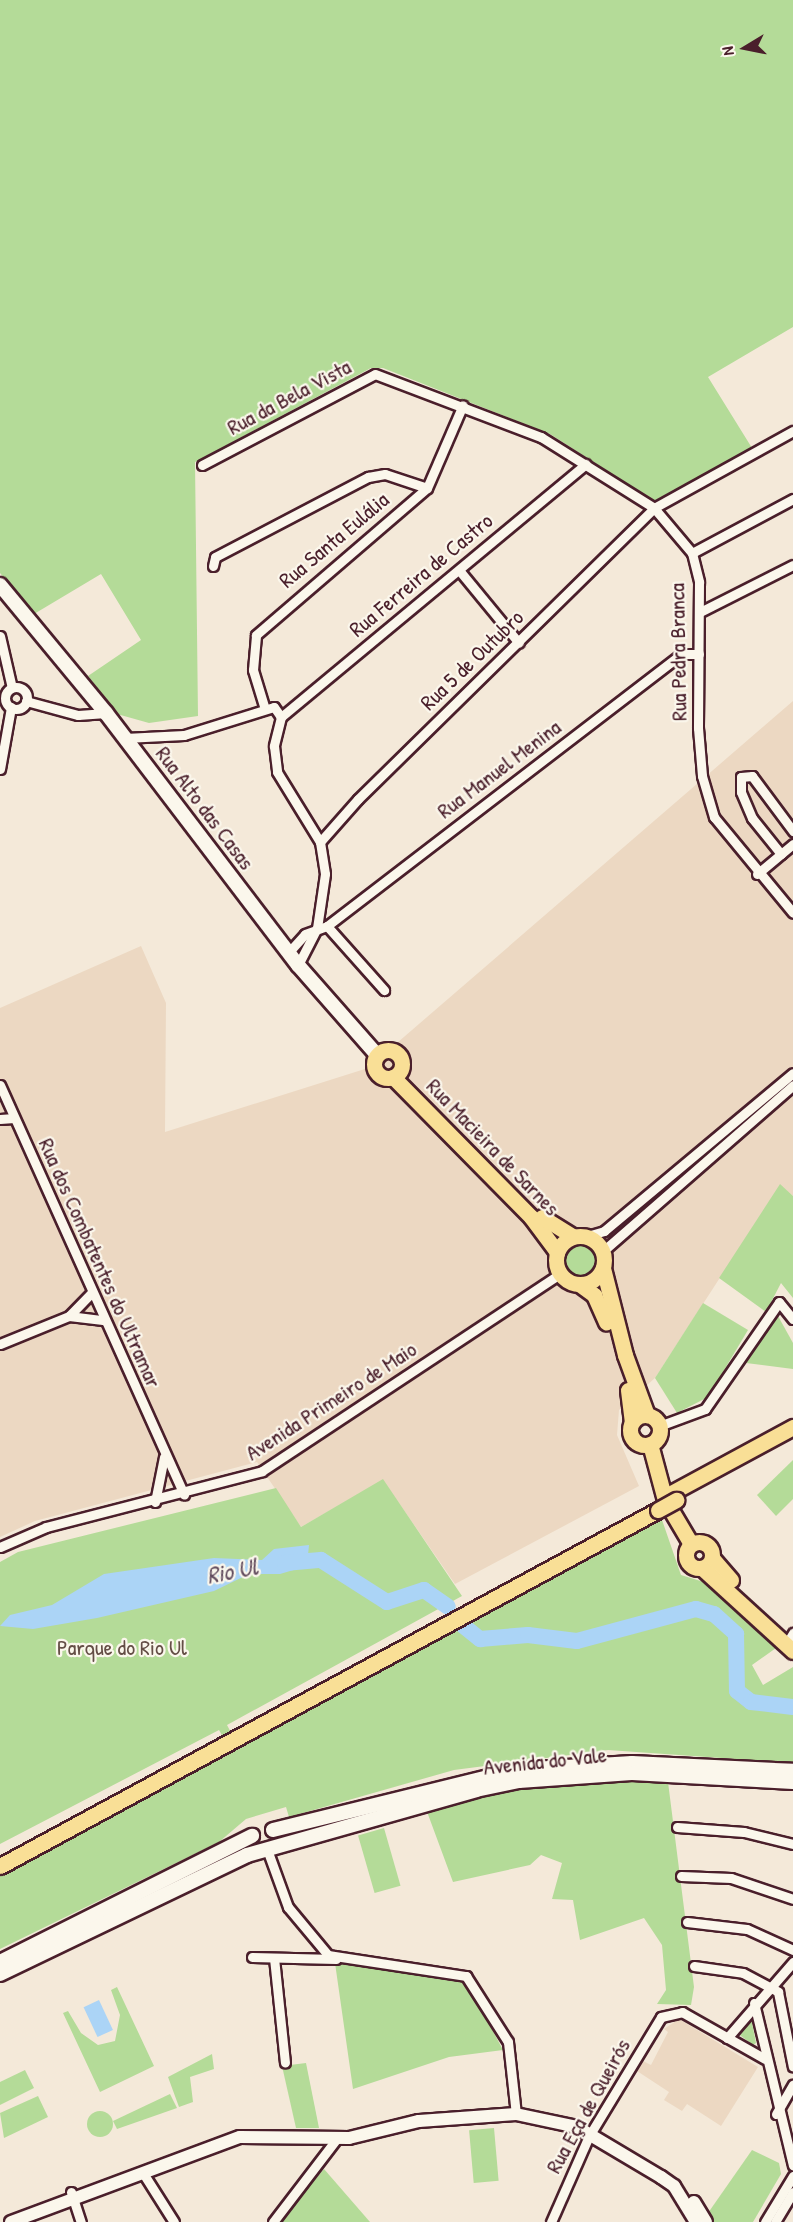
<!DOCTYPE html>
<html>
<head>
<meta charset="utf-8">
<style>
	body { margin:0 }
	#map { position:relative; width:793px; height:2222px; overflow:hidden; background:#f4e9d9; font-family:"Patrick Hand",sans-serif }
	div>[style] { position:absolute }
	.built>* { inset:0; background:#ecd8c2 }
	.green>* { inset:0; background:#b4db98; transform-origin:0 0 }
	.round { border-radius:50% }
	.water>* { inset:0; background:#abd4f6; transform-origin:0 0 }
	.river>* { height:16px; margin:-8px; padding:0 8px; transform-origin:8px; border-radius:8px; background:#abd4f6 }
	.roads { filter:drop-shadow(2px 0 #4a1f2b) drop-shadow(-2px 0 #4a1f2b) drop-shadow(0 2px #4a1f2b) drop-shadow(0 -2px #4a1f2b) }
	.minor>* { height:9px; margin:-4.5px; padding:0 4.5px; transform-origin:4.5px; border-radius:4.5px; background:#fbf7ec }
	.minor>.ring { margin:-4.5px; padding:0; box-sizing:content-box; background:none; border:9px solid #fbf7ec; border-radius:50% }
	.tertiary>* { height:12px; margin:-6px; padding:0 6px; transform-origin:6px; border-radius:6px; background:#fbf7ec }
	.secondary>* { height:14px; margin:-7px; padding:0 7px; transform-origin:7px; border-radius:7px; background:#fbf7ec }
	.primary>* { height:15px; margin:-7.5px; padding:0 7.5px; transform-origin:7.5px; border-radius:7.5px; background:#f9df96 }
	.primary>.ring { margin:-7.5px; padding:0; box-sizing:content-box; background:none; border:15px solid #f9df96; border-radius:50% }
	.trunk>* { height:15px; margin:-7.5px; padding:0 7.5px; transform-origin:7.5px; border-radius:7.5px; background:#f9df96 }
	.bridges { filter:drop-shadow(2px 0 #4a1f2b) drop-shadow(-2px 0 #4a1f2b) drop-shadow(0 2px #4a1f2b) drop-shadow(0 -2px #4a1f2b) }
	.trunk-bridge>* { height:15px; margin:-7.5px; padding:0 7.5px; transform-origin:7.5px; border-radius:7.5px; background:#f9df96 }
	span { translate:-50% -50%; white-space:nowrap; text-align:center; line-height:1.15; -webkit-text-stroke:4.5px #fbf7ec; paint-order:stroke }
	.street-label { font-size:22px; color:#4a1f2b }
	.park-label { font-size:22px; color:#644e46 }
	.water-label { font-size:24px; color:#624c5e; font-style:italic }
	.north { position:absolute; left:715px; top:18px; width:60px; height:60px; -webkit-text-stroke:4px #fbf7ec; paint-order:stroke; rotate:260deg; font-size:16px; font-weight:700; line-height:24px; text-align:center; color:#4a1f2b }
	.north::after { content:''; display:block; margin:auto; width:21px; height:27px; background:#4a1f2b; clip-path:polygon(50% 0,100% 100%,50% 72%,0 100%) }
</style>
</head>
<body>
<div id="map">
	<div class="built">
		<i style="clip-path:polygon(793px 701px,793px 1196px,780px 1185px,655px 1378px,619px 1410px,617px 1435px,639px 1486px,455px 1584px,383px 1480px,301px 1527px,257px 1462px,35px 1521px,0 1537px,0 1008px,141px 946px,166px 1003px,165px 1132px,368px 1068px)"></i>
		<i style="clip-path:polygon(679px 2019px,758px 2067px,721px 2126px,687px 2104px,682px 2111px,664px 2100px,669px 2092px,637px 2071px,643px 2061px,651px 2065px,668px 2032px,664px 2029px)"></i>
	</div>
	<div class="green">
		<i style="clip-path:polygon(0 0,793px 0,793px 327px,708px 377px,752px 448px,654px 501px,550px 434px,383px 368px,371px 368px,195px 462px,198px 716px,149px 723px,117px 714px,88px 676px,141px 640px,101px 574px,34px 614px,0 573px)"></i>
		<i style="clip-path:polygon(780px 1184px,793px 1196px,793px 1298px,781px 1283px,766px 1312px,719px 1278px)"></i>
		<i class="round" style="left:563px;top:1242px;width:34px;height:34px"></i>
		<i style="clip-path:polygon(703px 1303px,748px 1330px,708px 1397px,677px 1413px,655px 1378px)"></i>
		<i style="clip-path:polygon(778px 1316px,793px 1343px,793px 1369px,746px 1363px)"></i>
		<i style="clip-path:polygon(793px 1460px,793px 1499px,776px 1516px,757px 1495px)"></i>
		<i style="clip-path:polygon(383px 1479px,462px 1596px,227px 1725px,238px 1746px,661px 1517px,681px 1575px,707px 1583px,776px 1648px,752px 1665px,763px 1685px,793px 1667px,793px 1763px,608px 1750px,454px 1770px,289px 1817px,286px 1807px,246px 1819px,219px 1842px,0 1949px,0 1874px,231px 1751px,219px 1730px,0 1844px,0 1562px,18px 1552px,276px 1488px,301px 1527px)"></i>
		<i style="clip-path:polygon(627px 1781px,668px 1782px,694px 1987px,691px 2005px,657px 2004px,666px 1990px,662px 1945px,644px 1918px,580px 1940px,573px 1900px,552px 1899px,562px 1863px,541px 1855px,530px 1865px,453px 1882px,426px 1809px,521px 1789px)"></i>
		<i style="left:384px;top:1828px;width:60px;height:27px;rotate:74deg"></i>
		<i style="clip-path:polygon(335px 1963px,466px 1981px,503px 2050px,449px 2057px,353px 2089px)"></i>
		<i style="clip-path:polygon(117px 1987px,154px 2066px,100px 2092px,63px 2013px,68px 2011px,81px 2033px,98px 2045px,115px 2041px,120px 2015px,111px 1990px)"></i>
		<i style="clip-path:polygon(751px 2018px,756px 2043px,753px 2045px,737px 2033px)"></i>
		<i style="clip-path:polygon(212px 2054px,214px 2069px,190px 2077px,193px 2102px,179px 2107px,168px 2077px)"></i>
		<i style="clip-path:polygon(306px 2063px,319px 2128px,296px 2128px,282px 2066px)"></i>
		<i style="clip-path:polygon(25px 2070px,34px 2088px,0 2105px,0 2082px)"></i>
		<i style="clip-path:polygon(170px 2094px,177px 2108px,117px 2129px,113px 2121px)"></i>
		<i style="clip-path:polygon(38px 2096px,48px 2117px,4px 2138px,0 2113px)"></i>
		<i class="round" style="left:87px;top:2111px;width:26px;height:26px"></i>
		<i style="left:494px;top:2128px;width:53px;height:25px;rotate:85deg"></i>
		<i style="clip-path:polygon(752px 2150px,779px 2163px,781px 2174px,753px 2222px,713px 2222px,708px 2213px)"></i>
		<i style="clip-path:polygon(324px 2169px,370px 2222px,278px 2222px)"></i>
	</div>
	<div class="water">
		<i style="clip-path:polygon(309px 1545px,307px 1566px,280px 1574px,249px 1574px,214px 1591px,97px 1618px,33px 1629px,0 1626px,10px 1615px,52px 1605px,104px 1574px,214px 1558px,262px 1560px,274px 1549px)"></i>
		<i style="left:99px;top:2000px;width:33px;height:17px;rotate:65deg"></i>
	</div>
	<div class="river">
		<i style="left:285px;top:1563px;width:36px;rotate:-5deg"></i>
		<i style="left:321px;top:1560px;width:78px;rotate:32.5deg"></i>
		<i style="left:387px;top:1602px;width:39px;rotate:-18deg"></i>
		<i style="left:424px;top:1590px;width:29px;rotate:35deg"></i>
		<i style="left:460px;top:1623px;width:26px;rotate:39deg"></i>
		<i style="left:480px;top:1639px;width:48px;rotate:-4.8deg"></i>
		<i style="left:528px;top:1635px;width:49px;rotate:7deg"></i>
		<i style="left:577px;top:1641px;width:123px;rotate:-15.1deg"></i>
		<i style="left:696px;top:1609px;width:19px;rotate:16deg"></i>
		<i style="left:714px;top:1614px;width:30px;rotate:42deg"></i>
		<i style="left:736px;top:1634px;width:57px;rotate:89deg"></i>
		<i style="left:737px;top:1691px;width:18px;rotate:38deg"></i>
		<i style="left:751px;top:1702px;width:42px;rotate:6.8deg"></i>
	</div>
	<div class="roads">
		<div class="minor">
			<i style="left:202px;top:465px;width:195px;rotate:-27.7deg"></i>
			<i style="left:375px;top:374px;width:178px;rotate:20.8deg"></i>
			<i style="left:541px;top:437px;width:133px;rotate:32.1deg"></i>
			<i style="left:654px;top:508px;width:59px;rotate:49.8deg"></i>
			<i style="left:692px;top:553px;width:30px;rotate:76deg"></i>
			<i style="left:699px;top:582px;width:146px;rotate:90.4deg"></i>
			<i style="left:698px;top:728px;width:48px;rotate:85.2deg"></i>
			<i style="left:702px;top:776px;width:43px;rotate:73.7deg"></i>
			<i style="left:714px;top:817px;width:124px;rotate:50.5deg"></i>
			<i style="left:692px;top:553px;width:115px;rotate:-28.1deg"></i>
			<i style="left:213px;top:566px;width:9px;rotate:-77deg"></i>
			<i style="left:215px;top:557px;width:173px;rotate:-27.6deg"></i>
			<i style="left:368px;top:477px;width:17px;rotate:-10deg"></i>
			<i style="left:385px;top:474px;width:44px;rotate:18.4deg"></i>
			<i style="left:459px;top:570px;width:94px;rotate:50.6deg"></i>
			<i style="left:700px;top:612px;width:104px;rotate:-26.8deg"></i>
			<i style="left:0;top:636px;width:53px;rotate:77deg"></i>
			<i class="ring" style="left:5px;top:687px;width:13px;height:13px"></i>
			<i style="left:26px;top:701px;width:54px;rotate:15.1deg"></i>
			<i style="left:78px;top:715px;width:28px;rotate:-4deg"></i>
			<i style="left:264px;top:706px;width:38px;rotate:-107deg"></i>
			<i style="left:253px;top:670px;width:35px;rotate:-85deg"></i>
			<i style="left:256px;top:635px;width:225px;rotate:-40.7deg"></i>
			<i style="left:427px;top:488px;width:90px;rotate:-66.6deg"></i>
			<i style="left:281px;top:717px;width:396px;rotate:-39.7deg"></i>
			<i style="left:125px;top:738px;width:59px;rotate:-2.9deg"></i>
			<i style="left:184px;top:735px;width:94px;rotate:-17.3deg"></i>
			<i style="left:274px;top:707px;width:12px;rotate:55deg"></i>
			<i style="left:281px;top:717px;width:30px;rotate:104deg"></i>
			<i style="left:274px;top:746px;width:26px;rotate:83deg"></i>
			<i style="left:277px;top:772px;width:82px;rotate:58.4deg"></i>
			<i style="left:320px;top:842px;width:32px;rotate:81deg"></i>
			<i style="left:325px;top:874px;width:55px;rotate:98.4deg"></i>
			<i style="left:317px;top:928px;width:42px;rotate:117.2deg"></i>
			<i style="left:0;top:769px;width:63px;rotate:-79.9deg"></i>
			<i style="left:320px;top:842px;width:57px;rotate:-48.5deg"></i>
			<i style="left:358px;top:799px;width:415px;rotate:-44.5deg"></i>
			<i style="left:654px;top:508px;width:159px;rotate:-29deg"></i>
			<i style="left:781px;top:854px;width:46px;rotate:-128.9deg"></i>
			<i style="left:752px;top:818px;width:28px;rotate:-113deg"></i>
			<i style="left:741px;top:792px;width:15px;rotate:-90deg"></i>
			<i style="left:741px;top:777px;width:11px;rotate:-5deg"></i>
			<i style="left:752px;top:776px;width:69px;rotate:53.3deg"></i>
			<i style="left:757px;top:874px;width:47px;rotate:-39.8deg"></i>
			<i style="left:327px;top:926px;width:86px;rotate:48.3deg"></i>
			<i style="left:288px;top:953px;width:25px;rotate:-48deg"></i>
			<i style="left:305px;top:934px;width:23px;rotate:-20deg"></i>
			<i style="left:327px;top:926px;width:447px;rotate:-37.5deg"></i>
			<i style="left:682px;top:654px;width:17px"></i>
			<i style="left:0;top:1085px;width:449px;rotate:65.8deg"></i>
			<i style="left:0;top:1119px;width:14px;rotate:-4deg"></i>
			<i style="left:587px;top:1236px;width:18px;rotate:-16deg"></i>
			<i style="left:604px;top:1231px;width:246px;rotate:-39.9deg"></i>
			<i style="left:603px;top:1251px;width:252px;rotate:-41.1deg"></i>
			<i style="left:69px;top:1316px;width:34px;rotate:7deg"></i>
			<i style="left:0;top:1344px;width:74px;rotate:-22.1deg"></i>
			<i style="left:69px;top:1316px;width:33px;rotate:-46deg"></i>
			<i style="left:659px;top:1426px;width:49px;rotate:-20.3deg"></i>
			<i style="left:705px;top:1409px;width:130px;rotate:-55.3deg"></i>
			<i style="left:779px;top:1302px;width:22px;rotate:51deg"></i>
			<i style="left:155px;top:1502px;width:46px;rotate:-78.7deg"></i>
			<i style="left:0;top:1547px;width:50px;rotate:-23.5deg"></i>
			<i style="left:46px;top:1527px;width:223px;rotate:-14.5deg"></i>
			<i style="left:262px;top:1471px;width:357px;rotate:-33.5deg"></i>
			<i style="left:790px;top:1638px;width:6px;rotate:-59deg"></i>
			<i style="left:677px;top:1827px;width:67px;rotate:4.3deg"></i>
			<i style="left:744px;top:1832px;width:50px;rotate:13.8deg"></i>
			<i style="left:268px;top:1852px;width:59px;rotate:70deg"></i>
			<i style="left:288px;top:1907px;width:62px;rotate:50.2deg"></i>
			<i style="left:328px;top:1955px;width:140px;rotate:8.7deg"></i>
			<i style="left:466px;top:1976px;width:78px;rotate:57.5deg"></i>
			<i style="left:508px;top:2042px;width:72px;rotate:83.7deg"></i>
			<i style="left:681px;top:1876px;width:50px;rotate:2.3deg"></i>
			<i style="left:731px;top:1878px;width:65px;rotate:18.7deg"></i>
			<i style="left:687px;top:1922px;width:60px;rotate:6.7deg"></i>
			<i style="left:747px;top:1929px;width:51px;rotate:24.5deg"></i>
			<i style="left:252px;top:1957px;width:84px;rotate:1.4deg"></i>
			<i style="left:274px;top:1958px;width:105px;rotate:84deg"></i>
			<i style="left:694px;top:1966px;width:49px;rotate:8.1deg"></i>
			<i style="left:743px;top:1973px;width:40px;rotate:28deg"></i>
			<i style="left:778px;top:1992px;width:76px;rotate:78.7deg"></i>
			<i style="left:754px;top:2003px;width:167px;rotate:76.5deg"></i>
			<i style="left:727px;top:2038px;width:101px;rotate:-49deg"></i>
			<i style="left:776px;top:2114px;width:34px;rotate:-60deg"></i>
			<i style="left:143px;top:2173px;width:58px;rotate:57.7deg"></i>
			<i style="left:71px;top:2192px;width:32px;rotate:72deg"></i>
			<i style="left:273px;top:2222px;width:107px;rotate:-52.6deg"></i>
			<i style="left:551px;top:2222px;width:94px;rotate:-66.2deg"></i>
			<i style="left:589px;top:2136px;width:139px;rotate:-58.8deg"></i>
			<i style="left:661px;top:2017px;width:22px;rotate:-13deg"></i>
			<i style="left:682px;top:2012px;width:95px;rotate:29.5deg"></i>
			<i style="left:765px;top:2222px;width:54px;rotate:-58.7deg"></i>
			<i style="left:775px;top:2222px;width:35px;rotate:-59deg"></i>
		</div>
		<div class="tertiary">
			<i style="left:694px;top:2202px;width:23px;rotate:59deg"></i>
			<i style="left:11px;top:2222px;width:244px;rotate:-20.4deg"></i>
			<i style="left:240px;top:2137px;width:109px;rotate:0.5deg"></i>
			<i style="left:349px;top:2138px;width:72px;rotate:-13.7deg"></i>
			<i style="left:419px;top:2121px;width:97px;rotate:-4.1deg"></i>
			<i style="left:516px;top:2114px;width:62px;rotate:12deg"></i>
			<i style="left:577px;top:2127px;width:98px;rotate:30.8deg"></i>
			<i style="left:661px;top:2177px;width:16px;rotate:35deg"></i>
			<i style="left:674px;top:2186px;width:42px;rotate:58.6deg"></i>
		</div>
		<div class="secondary">
			<i style="left:0;top:585px;width:166px;rotate:50.4deg"></i>
			<i style="left:106px;top:713px;width:317px;rotate:52.7deg"></i>
			<i style="left:298px;top:965px;width:120px;rotate:48.7deg"></i>
			<i style="left:273px;top:1830px;width:251px;rotate:-13.8deg"></i>
			<i style="left:517px;top:1770px;width:115px;rotate:-3.5deg"></i>
			<i style="left:632px;top:1763px;width:161px;rotate:2.8deg"></i>
			<i style="left:0;top:1962px;width:282px;rotate:-26.6deg"></i>
			<i style="left:0;top:1974px;width:274px;rotate:-25.7deg"></i>
			<i style="left:247px;top:1855px;width:238px;rotate:-15.8deg"></i>
			<i style="left:476px;top:1790px;width:44px;rotate:-11.8deg"></i>
			<i style="left:519px;top:1781px;width:113px;rotate:-4deg"></i>
			<i style="left:632px;top:1773px;width:161px;rotate:3.2deg"></i>
		</div>
		<div class="primary">
			<i class="ring" style="left:374px;top:1050px;width:13px;height:13px"></i>
			<i style="left:393px;top:1077px;width:197px;rotate:45.4deg"></i>
			<i style="left:531px;top:1217px;width:44px;rotate:53.4deg"></i>
			<i style="left:542px;top:1217px;width:36px;rotate:32deg"></i>
			<i class="ring" style="left:556px;top:1236px;width:33px;height:33px"></i>
			<i style="left:603px;top:1268px;width:90px;rotate:75.8deg"></i>
			<i style="left:625px;top:1355px;width:64px;rotate:69.9deg"></i>
			<i style="left:579px;top:1284px;width:19px;rotate:36deg"></i>
			<i style="left:594px;top:1295px;width:30px;rotate:66deg"></i>
			<i style="left:628px;top:1390px;width:32px;rotate:83deg"></i>
			<i class="ring" style="left:630px;top:1415px;width:15px;height:15px"></i>
			<i style="left:650px;top:1444px;width:58px;rotate:75deg"></i>
			<i style="left:665px;top:1500px;width:51px;rotate:59.4deg"></i>
			<i class="ring" style="left:686px;top:1542px;width:11px;height:11px"></i>
			<i style="left:712px;top:1558px;width:29px;rotate:49deg"></i>
			<i style="left:702px;top:1568px;width:123px;rotate:42.4deg"></i>
		</div>
		<div class="trunk">
			<i style="left:671px;top:1493px;width:139px;rotate:-28.4deg"></i>
			<i style="left:0;top:1866px;width:748px;rotate:-28.41deg"></i>
		</div>
	</div>
	<div class="bridges">
		<div class="trunk-bridge">
			<i style="left:658px;top:1510px;width:21px;rotate:-29deg"></i>
		</div>
	</div>
	<div class="street-label">
		<span style="left:289px;top:397px;rotate:-28deg">Rua da Bela Vista</span>
		<span style="left:334px;top:540px;rotate:-40deg">Rua Santa Eulália</span>
		<span style="left:421px;top:575px;rotate:-40deg">Rua Ferreira de Castro</span>
		<span style="left:678px;top:652px;rotate:-91deg">Rua Pedra Branca</span>
		<span style="left:472px;top:660px;rotate:-44deg">Rua 5 de Outubro</span>
		<span style="left:499px;top:769px;rotate:-37deg">Rua Manuel Menina</span>
		<span style="left:205px;top:808px;rotate:53deg">Rua Alto das Casas</span>
		<span style="left:493px;top:1147px;rotate:46deg">Rua Macieira de Sarnes</span>
		<span style="left:100px;top:1263px;rotate:66deg">Rua dos Combatentes do Ultramar</span>
		<span style="left:331px;top:1401px;rotate:-33deg">Avenida Primeiro de Maio</span>
		<span style="left:545px;top:1761px;rotate:-6deg">Avenida do Vale</span>
		<span style="left:588px;top:2106px;rotate:-61deg">Rua Eça de Queirós</span>
	</div>
	<div class="park-label">
		<span style="left:122px;top:1648px">Parque do Rio Ul</span>
	</div>
	<div class="water-label">
		<span style="left:232px;top:1571px;rotate:-11deg">Rio Ul</span>
	</div>
	<div class="north">N</div>
</div>
</body>
</html>
